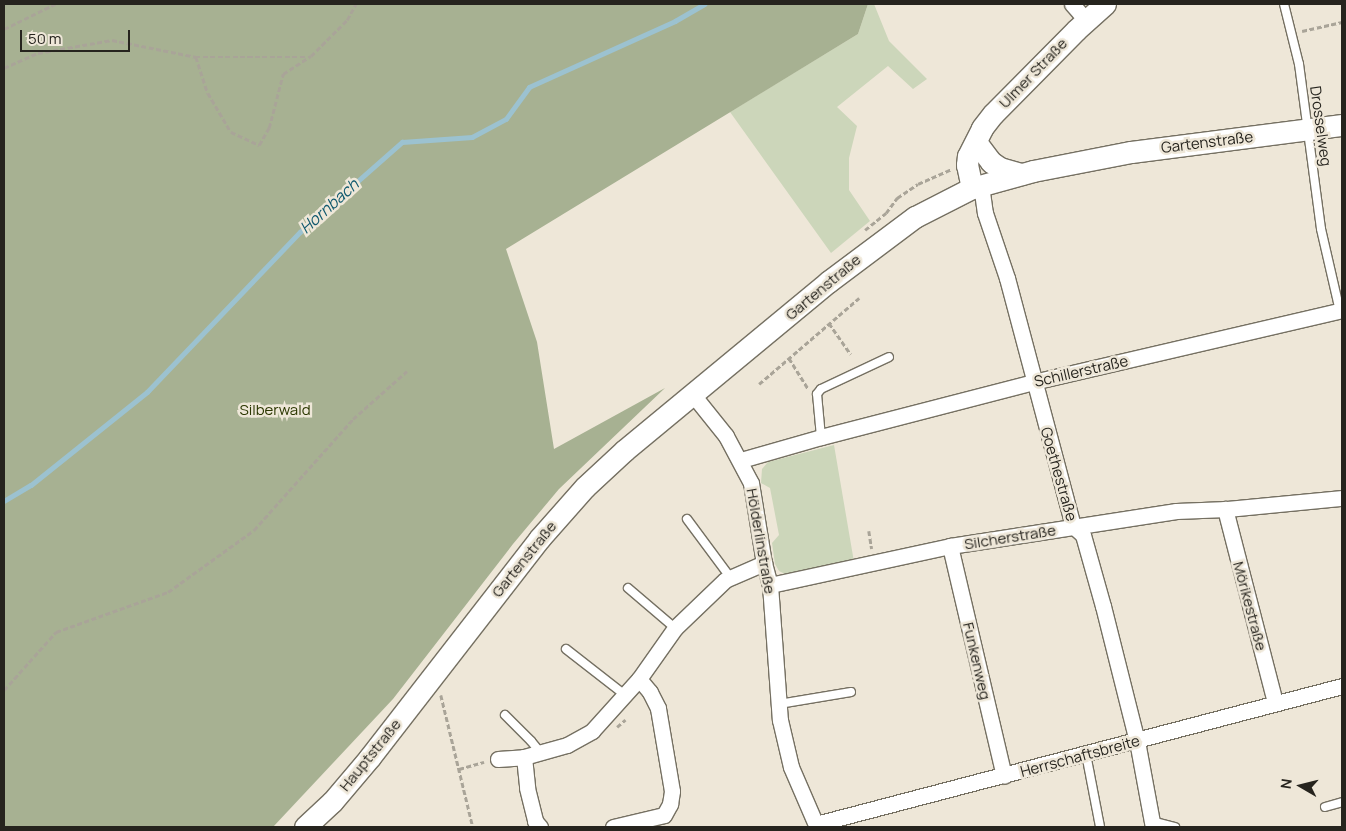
<!DOCTYPE html>
<html>
<head>
<meta charset="utf-8">
<style>
	body { margin:0 }
	#map { position:relative; width:1346px; height:831px; overflow:hidden; background:#eee7d8; font-family:Manrope,sans-serif }
	div>[style] { position:absolute }
	.green>* { inset:0; background:#ccd6ba }
	.forest>* { inset:0; background:#a7b192 }
	.stream>* { height:4.5px; margin:-2.25px; padding:0 2.25px; transform-origin:2.25px; border-radius:2.25px; background:#9cc2d0 }
	.path>* { height:2.5px; margin-top:-1.25px; transform-origin:0; background:repeating-linear-gradient(90deg,#a9a498 0 5px,transparent 0 7.5px) }
	.roads { filter:drop-shadow(1px 0 #757062) drop-shadow(-1px 0 #757062) drop-shadow(0 1px #757062) drop-shadow(0 -1px #757062) }
	.service>* { height:8px; margin:-4px; padding:0 4px; transform-origin:4px; border-radius:4px; background:#fff }
	.minor>* { height:15px; margin:-7.5px; padding:0 7.5px; transform-origin:7.5px; border-radius:7.5px; background:#fff }
	.secondary>* { height:21px; margin:-10.5px; padding:0 10.5px; transform-origin:10.5px; border-radius:10.5px; background:#fff }
	span { translate:-50% -50%; white-space:nowrap; text-align:center; line-height:1.15; -webkit-text-stroke:5px #eee7d8; paint-order:stroke }
	.street-label { font-size:15px; color:#26241e }
	.park-label { font-size:15px; color:#2c3802 }
	.water-label { font-size:16px; color:#10596e; font-style:italic }
	.frame { position:absolute; inset:0; border:5px solid #26241e; pointer-events:none }
	.north { position:absolute; left:1276px; top:761px; width:50px; height:50px; -webkit-text-stroke:4px #eee7d8; paint-order:stroke; rotate:278deg; font-size:14px; font-weight:700; line-height:20px; text-align:center; color:#26241e }
	.north::after { content:''; display:block; margin:auto; width:18px; height:22px; background:#26241e; clip-path:polygon(50% 0,100% 100%,50% 72%,0 100%) }
	.scale { position:absolute; left:20px; top:30px; width:110px; height:22px; box-sizing:border-box; border:2px solid #26241e; border-top:0; padding-left:6px; font-size:15px; line-height:18px; white-space:nowrap; color:#26241e; -webkit-text-stroke:4px #eee7d8; paint-order:stroke }
</style>
</head>
<body>
<div id="map">
	<div class="green">
		<i style="clip-path:polygon(868px 4px,874px 4px,889px 41px,927px 79px,913px 89px,888px 66px,837px 107px,857px 126px,849px 158px,849px 190px,870px 221px,831px 253px,730px 112px,858px 34px)"></i>
		<i style="clip-path:polygon(834px 445px,854px 562px,785px 574px,779px 571px,775px 564px,772px 543px,779px 535px,770px 488px,761px 483px,762px 469px,768px 462px)"></i>
	</div>
	<div class="forest">
		<i style="clip-path:polygon(4px 4px,868px 4px,858px 34px,506px 249px,537px 342px,554px 449px,665px 388px,559px 489px,513px 544px,393px 699px,273px 827px,4px 827px)"></i>
	</div>
	<div class="stream">
		<i style="left:4px;top:501px;width:31px;rotate:-31deg"></i>
		<i style="left:31px;top:485px;width:149px;rotate:-38.7deg"></i>
		<i style="left:147px;top:392px;width:221px;rotate:-46.3deg"></i>
		<i style="left:300px;top:232px;width:136px;rotate:-41.4deg"></i>
		<i style="left:402px;top:142px;width:70px;rotate:-4.1deg"></i>
		<i style="left:472px;top:137px;width:38px;rotate:-28deg"></i>
		<i style="left:506px;top:119px;width:39px;rotate:-54deg"></i>
		<i style="left:529px;top:87px;width:160px;rotate:-24.3deg"></i>
		<i style="left:675px;top:21px;width:34px;rotate:-30deg"></i>
	</div>
	<div class="path">
		<i style="left:4px;top:29px;width:57px;rotate:-26.1deg"></i>
		<i style="left:1302px;top:31px;width:41px;rotate:-12.7deg"></i>
		<i style="left:195px;top:57px;width:112px"></i>
		<i style="left:4px;top:68px;width:37px;rotate:-24deg"></i>
		<i style="left:38px;top:53px;width:75px;rotate:-10deg"></i>
		<i style="left:112px;top:40px;width:86px;rotate:11.4deg"></i>
		<i style="left:196px;top:57px;width:38px;rotate:72deg"></i>
		<i style="left:208px;top:93px;width:45px;rotate:59.5deg"></i>
		<i style="left:231px;top:132px;width:31px;rotate:25deg"></i>
		<i style="left:259px;top:145px;width:20px;rotate:-60deg"></i>
		<i style="left:269px;top:128px;width:56px;rotate:-75.5deg"></i>
		<i style="left:283px;top:74px;width:33px;rotate:-33deg"></i>
		<i style="left:311px;top:56px;width:51px;rotate:-45deg"></i>
		<i style="left:347px;top:20px;width:18px;rotate:-61deg"></i>
		<i style="left:865px;top:230px;width:27px;rotate:-39deg"></i>
		<i style="left:886px;top:213px;width:19px;rotate:-54deg"></i>
		<i style="left:897px;top:198px;width:25px;rotate:-34deg"></i>
		<i style="left:918px;top:184px;width:36px;rotate:-24deg"></i>
		<i style="left:829px;top:323px;width:38px;rotate:55deg"></i>
		<i style="left:789px;top:358px;width:36px;rotate:58deg"></i>
		<i style="left:759px;top:384px;width:132px;rotate:-40.7deg"></i>
		<i style="left:869px;top:531px;width:18px;rotate:81deg"></i>
		<i style="left:4px;top:690px;width:78px;rotate:-48.1deg"></i>
		<i style="left:56px;top:632px;width:119px;rotate:-19.7deg"></i>
		<i style="left:168px;top:592px;width:106px;rotate:-35.8deg"></i>
		<i style="left:254px;top:530px;width:149px;rotate:-48.3deg"></i>
		<i style="left:353px;top:419px;width:72px;rotate:-41.6deg"></i>
		<i style="left:441px;top:695px;width:136px;rotate:76.4deg"></i>
		<i style="left:617px;top:727px;width:11px;rotate:-41deg"></i>
		<i style="left:459px;top:769px;width:26px;rotate:-16deg"></i>
	</div>
	<div class="roads">
		<div class="service">
			<i style="left:1284px;top:4px;width:62px;rotate:76deg"></i>
			<i style="left:1299px;top:64px;width:166px;rotate:82.4deg"></i>
			<i style="left:1321px;top:229px;width:84px;rotate:77deg"></i>
			<i style="left:821px;top:437px;width:43px;rotate:-95.3deg"></i>
			<i style="left:817px;top:394px;width:6px;rotate:-51deg"></i>
			<i style="left:821px;top:389px;width:75px;rotate:-25.2deg"></i>
			<i style="left:687px;top:519px;width:72px;rotate:53.4deg"></i>
			<i style="left:628px;top:588px;width:62px;rotate:40.4deg"></i>
			<i style="left:566px;top:649px;width:75px;rotate:37.9deg"></i>
			<i style="left:779px;top:704px;width:73px;rotate:-9.5deg"></i>
			<i style="left:505px;top:715px;width:37px;rotate:45deg"></i>
			<i style="left:531px;top:741px;width:14px;rotate:51deg"></i>
			<i style="left:1086px;top:754px;width:74px;rotate:79.1deg"></i>
			<i style="left:1325px;top:807px;width:18px;rotate:-16deg"></i>
			<i style="left:1152px;top:821px;width:24px;rotate:15deg"></i>
		</div>
		<div class="minor">
			<i style="left:1072px;top:4px;width:21px;rotate:49deg"></i>
			<i style="left:981px;top:185px;width:28px;rotate:82deg"></i>
			<i style="left:985px;top:213px;width:69px;rotate:71.3deg"></i>
			<i style="left:1007px;top:278px;width:257px;rotate:75.1deg"></i>
			<i style="left:1073px;top:526px;width:13px;rotate:42deg"></i>
			<i style="left:1083px;top:535px;width:74px;rotate:74.3deg"></i>
			<i style="left:1103px;top:606px;width:139px;rotate:75.9deg"></i>
			<i style="left:1137px;top:741px;width:87px;rotate:79.5deg"></i>
			<i style="left:694px;top:396px;width:51px;rotate:51.3deg"></i>
			<i style="left:726px;top:436px;width:53px;rotate:62deg"></i>
			<i style="left:751px;top:483px;width:81px;rotate:80.8deg"></i>
			<i style="left:764px;top:563px;width:23px;rotate:75deg"></i>
			<i style="left:770px;top:585px;width:135px;rotate:85.8deg"></i>
			<i style="left:780px;top:720px;width:48px;rotate:76.8deg"></i>
			<i style="left:791px;top:767px;width:65px;rotate:66.6deg"></i>
			<i style="left:741px;top:460px;width:83px;rotate:-16deg"></i>
			<i style="left:821px;top:437px;width:219px;rotate:-14.5deg"></i>
			<i style="left:1033px;top:382px;width:317px;rotate:-13.1deg"></i>
			<i style="left:1225px;top:509px;width:200px;rotate:75.5deg"></i>
			<i style="left:950px;top:546px;width:236px;rotate:76.8deg"></i>
			<i style="left:770px;top:585px;width:184px;rotate:-12.2deg"></i>
			<i style="left:950px;top:546px;width:229px;rotate:-8.8deg"></i>
			<i style="left:1176px;top:511px;width:51px;rotate:-2.2deg"></i>
			<i style="left:1227px;top:509px;width:116px;rotate:-5.5deg"></i>
			<i style="left:524px;top:757px;width:31px;rotate:84deg"></i>
			<i style="left:527px;top:788px;width:34px;rotate:76deg"></i>
			<i style="left:535px;top:821px;width:8px;rotate:50deg"></i>
			<i style="left:498px;top:759px;width:26px;rotate:-4deg"></i>
			<i style="left:524px;top:757px;width:45px;rotate:-15.6deg"></i>
			<i style="left:567px;top:745px;width:29px;rotate:-29deg"></i>
			<i style="left:592px;top:731px;width:70px;rotate:-47.9deg"></i>
			<i style="left:639px;top:679px;width:62px;rotate:-54.8deg"></i>
			<i style="left:675px;top:628px;width:69px;rotate:-43.8deg"></i>
			<i style="left:725px;top:580px;width:43px;rotate:-23.6deg"></i>
			<i style="left:816px;top:824px;width:544px;rotate:-14.7deg"></i>
			<i style="left:613px;top:827px;width:52px;rotate:-13.2deg"></i>
			<i style="left:664px;top:815px;width:13px;rotate:-61deg"></i>
			<i style="left:670px;top:804px;width:13px;rotate:-81deg"></i>
			<i style="left:672px;top:791px;width:84px;rotate:-99.6deg"></i>
			<i style="left:658px;top:708px;width:18px;rotate:-117deg"></i>
			<i style="left:650px;top:692px;width:17px;rotate:-130deg"></i>
		</div>
		<div class="secondary">
			<i style="left:979px;top:146px;width:20px;rotate:53deg"></i>
			<i style="left:991px;top:162px;width:11px;rotate:34deg"></i>
			<i style="left:1000px;top:168px;width:22px;rotate:16deg"></i>
			<i style="left:972px;top:188px;width:24px;rotate:-102deg"></i>
			<i style="left:967px;top:165px;width:9px;rotate:-84deg"></i>
			<i style="left:968px;top:156px;width:31px;rotate:-63deg"></i>
			<i style="left:982px;top:128px;width:18px;rotate:-52deg"></i>
			<i style="left:993px;top:114px;width:118px;rotate:-45.3deg"></i>
			<i style="left:1076px;top:30px;width:39px;rotate:-42deg"></i>
			<i style="left:305px;top:827px;width:37px;rotate:-43deg"></i>
			<i style="left:332px;top:802px;width:59px;rotate:-49.8deg"></i>
			<i style="left:370px;top:757px;width:276px;rotate:-52.2deg"></i>
			<i style="left:539px;top:539px;width:69px;rotate:-48.5deg"></i>
			<i style="left:585px;top:487px;width:54px;rotate:-42.8deg"></i>
			<i style="left:625px;top:450px;width:264px;rotate:-39.6deg"></i>
			<i style="left:828px;top:282px;width:109px;rotate:-36.8deg"></i>
			<i style="left:915px;top:217px;width:64px;rotate:-27deg"></i>
			<i style="left:972px;top:188px;width:63px;rotate:-15.6deg"></i>
			<i style="left:1033px;top:171px;width:100px;rotate:-11deg"></i>
			<i style="left:1131px;top:152px;width:213px;rotate:-7.3deg"></i>
		</div>
	</div>
	<div class="street-label">
		<span style="left:1033px;top:73px;rotate:-46deg">Ulmer Straße</span>
		<span style="left:1321px;top:126px;rotate:82deg">Drosselweg</span>
		<span style="left:1207px;top:142px;rotate:-7deg">Gartenstraße</span>
		<span style="left:823px;top:287px;rotate:-40deg">Gartenstraße</span>
		<span style="left:1081px;top:371px;rotate:-13deg">Schillerstraße</span>
		<span style="left:1059px;top:474px;rotate:74deg">Goethestraße</span>
		<span style="left:1010px;top:537px;rotate:-9deg">Silcherstraße</span>
		<span style="left:761px;top:541px;rotate:80deg">Hölderlinstraße</span>
		<span style="left:524px;top:559px;rotate:-51deg">Gartenstraße</span>
		<span style="left:1250px;top:606px;rotate:75deg">Mörikestraße</span>
		<span style="left:977px;top:661px;rotate:77deg">Funkenweg</span>
		<span style="left:370px;top:755px;rotate:-51deg">Hauptstraße</span>
		<span style="left:1080px;top:756px;rotate:-15deg">Herrschaftsbreite</span>
	</div>
	<div class="park-label">
		<span style="left:275px;top:410px">Silberwald</span>
	</div>
	<div class="water-label">
		<span style="left:329px;top:206px;rotate:-42deg">Hornbach</span>
	</div>
	<div class="frame"></div>
	<div class="north">N</div>
	<div class="scale">50 m</div>
</div>
</body>
</html>
